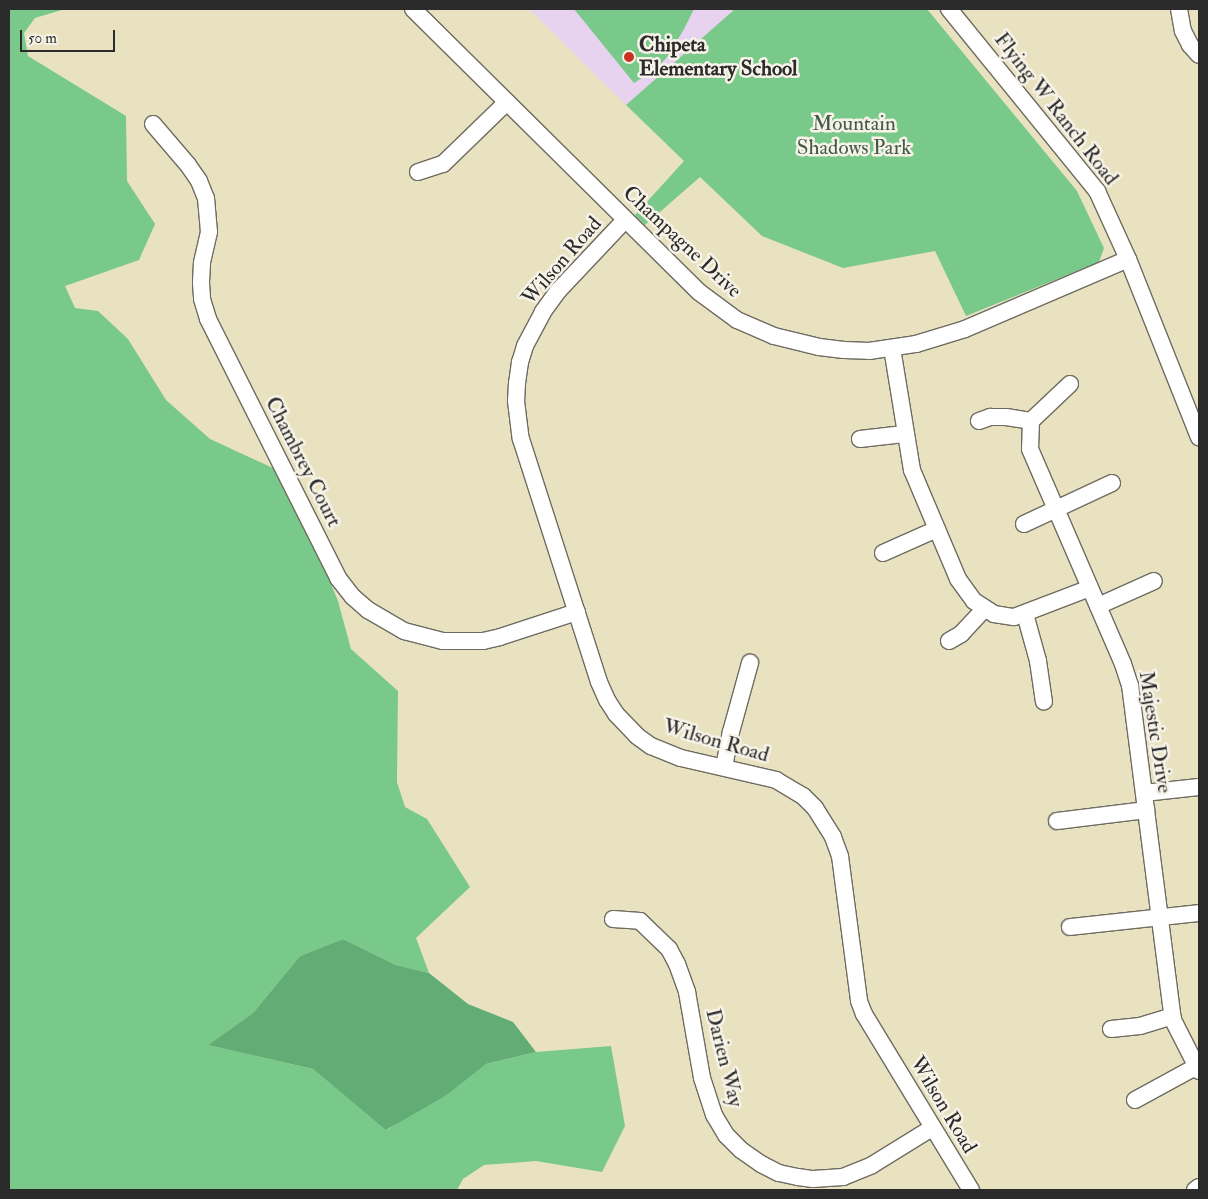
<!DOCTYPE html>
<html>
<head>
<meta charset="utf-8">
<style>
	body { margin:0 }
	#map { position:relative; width:1208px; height:1199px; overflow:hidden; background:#e9e2c1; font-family:"IM FELL Double Pica",serif }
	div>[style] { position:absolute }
	.built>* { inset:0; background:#e7d2ef }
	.green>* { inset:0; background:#79c98a }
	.forest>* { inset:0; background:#62ad76 }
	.roads { filter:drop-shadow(1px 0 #6e6b60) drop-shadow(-1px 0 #6e6b60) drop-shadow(0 1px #6e6b60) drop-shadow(0 -1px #6e6b60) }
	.minor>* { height:16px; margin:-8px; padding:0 8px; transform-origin:8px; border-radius:8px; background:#fff }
	.dots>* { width:14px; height:14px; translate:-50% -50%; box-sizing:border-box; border:2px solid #f7f3e8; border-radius:50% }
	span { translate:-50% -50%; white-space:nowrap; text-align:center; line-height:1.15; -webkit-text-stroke:5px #f7f3e8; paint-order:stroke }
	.poi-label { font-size:21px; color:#2b2b2b; font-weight:700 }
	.left { translate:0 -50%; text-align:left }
	.street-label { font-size:21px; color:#2b2b2b }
	.park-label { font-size:21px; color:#425a48 }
	.frame { position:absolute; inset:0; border:10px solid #2b2b2b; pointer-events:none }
	.scale { position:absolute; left:20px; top:30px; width:95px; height:22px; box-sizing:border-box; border:2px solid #2b2b2b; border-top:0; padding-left:6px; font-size:15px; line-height:18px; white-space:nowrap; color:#2b2b2b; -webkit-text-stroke:4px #f7f3e8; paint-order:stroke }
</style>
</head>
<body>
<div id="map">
	<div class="built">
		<i style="clip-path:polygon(529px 9px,735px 9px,626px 105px)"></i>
	</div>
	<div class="green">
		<i style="clip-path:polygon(9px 9px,65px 9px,35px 18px,24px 33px,28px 56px,126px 116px,127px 181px,155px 224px,139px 260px,65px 286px,75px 308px,98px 311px,128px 339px,166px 400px,210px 439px,286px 474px,338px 601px,351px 649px,398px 691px,397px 782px,405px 807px,427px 819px,470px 887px,416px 938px,429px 973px,396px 965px,343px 939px,300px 956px,253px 1013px,208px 1045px,313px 1069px,387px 1130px,486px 1064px,536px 1052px,611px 1046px,625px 1126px,602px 1172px,536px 1161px,484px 1165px,463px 1179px,457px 1190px,9px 1190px)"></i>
		<i style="clip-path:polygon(574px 9px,694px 9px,684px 29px,668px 56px,656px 69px,634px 83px)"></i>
		<i style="clip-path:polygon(735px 9px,927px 9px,1077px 191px,1104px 248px,1099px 262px,966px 316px,935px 251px,843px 268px,762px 236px,700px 177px,645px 225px,635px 215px,684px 161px,626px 105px)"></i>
	</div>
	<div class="forest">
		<i style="clip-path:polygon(343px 939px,396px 965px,429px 973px,468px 1004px,513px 1022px,536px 1052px,486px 1064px,445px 1096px,386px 1130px,313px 1069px,208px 1045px,253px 1013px,300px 956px)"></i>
	</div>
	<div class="roads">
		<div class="minor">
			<i style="left:413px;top:9px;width:402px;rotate:44.7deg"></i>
			<i style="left:699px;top:292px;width:47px;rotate:36.4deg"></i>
			<i style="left:737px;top:320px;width:40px;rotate:23.4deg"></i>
			<i style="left:774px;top:336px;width:46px;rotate:13.7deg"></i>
			<i style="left:819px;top:347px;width:25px;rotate:7deg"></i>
			<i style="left:844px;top:350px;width:25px;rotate:2deg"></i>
			<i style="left:869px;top:351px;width:48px;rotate:-8.5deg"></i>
			<i style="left:916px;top:344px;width:51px;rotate:-17deg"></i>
			<i style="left:965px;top:329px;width:177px;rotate:-23.2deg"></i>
			<i style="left:949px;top:9px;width:235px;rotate:50.9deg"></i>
			<i style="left:1097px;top:191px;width:75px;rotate:65.5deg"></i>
			<i style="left:1128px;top:259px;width:192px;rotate:68.3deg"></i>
			<i style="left:1179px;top:9px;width:22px;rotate:80deg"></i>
			<i style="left:1183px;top:31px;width:16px;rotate:63deg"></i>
			<i style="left:1190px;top:45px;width:13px;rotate:48deg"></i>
			<i style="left:153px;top:124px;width:54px;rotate:49.5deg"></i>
			<i style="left:188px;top:165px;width:19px;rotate:55deg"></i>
			<i style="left:199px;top:181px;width:18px;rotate:68deg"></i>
			<i style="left:206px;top:198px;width:34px;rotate:85deg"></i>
			<i style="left:209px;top:232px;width:32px;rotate:103deg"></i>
			<i style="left:202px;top:263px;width:20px;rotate:93deg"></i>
			<i style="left:201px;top:283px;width:16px;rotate:86deg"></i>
			<i style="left:202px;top:299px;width:21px;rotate:73deg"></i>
			<i style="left:208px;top:319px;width:290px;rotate:63.3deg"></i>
			<i style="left:338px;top:578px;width:24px;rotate:52deg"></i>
			<i style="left:353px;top:597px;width:20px;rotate:41deg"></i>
			<i style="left:368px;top:610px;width:42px;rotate:30.3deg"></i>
			<i style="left:404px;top:631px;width:40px;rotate:14.4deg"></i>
			<i style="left:443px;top:641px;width:40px"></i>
			<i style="left:483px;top:641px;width:17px;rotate:-13deg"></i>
			<i style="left:500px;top:637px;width:81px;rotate:-18deg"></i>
			<i style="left:418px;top:172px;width:26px;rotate:-18deg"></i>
			<i style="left:443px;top:164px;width:89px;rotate:-44.1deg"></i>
			<i style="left:625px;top:220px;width:98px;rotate:133.3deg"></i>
			<i style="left:558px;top:291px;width:26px;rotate:126deg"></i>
			<i style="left:543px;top:312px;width:38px;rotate:118deg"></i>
			<i style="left:525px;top:346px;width:17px;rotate:107deg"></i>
			<i style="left:520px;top:362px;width:21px;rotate:98deg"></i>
			<i style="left:517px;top:383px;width:18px;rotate:93deg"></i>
			<i style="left:516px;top:401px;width:38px;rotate:83deg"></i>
			<i style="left:521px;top:439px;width:255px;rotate:72.2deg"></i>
			<i style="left:599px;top:682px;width:20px;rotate:66deg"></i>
			<i style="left:607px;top:700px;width:17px;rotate:57deg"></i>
			<i style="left:616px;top:714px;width:30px;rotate:46deg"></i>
			<i style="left:637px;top:736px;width:17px;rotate:36deg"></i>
			<i style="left:651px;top:746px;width:32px;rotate:22deg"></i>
			<i style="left:681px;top:758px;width:98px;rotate:13deg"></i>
			<i style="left:776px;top:780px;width:31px;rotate:31deg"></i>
			<i style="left:803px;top:796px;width:17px;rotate:45deg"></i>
			<i style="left:815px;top:808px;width:34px;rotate:58deg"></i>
			<i style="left:833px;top:837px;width:20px;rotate:70deg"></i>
			<i style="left:840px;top:856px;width:146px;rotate:82.5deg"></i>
			<i style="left:859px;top:1001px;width:14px;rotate:69deg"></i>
			<i style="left:864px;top:1014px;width:206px;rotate:58.7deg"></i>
			<i style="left:892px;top:348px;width:124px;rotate:80.7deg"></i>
			<i style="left:912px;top:470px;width:118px;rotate:67.1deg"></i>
			<i style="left:958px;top:579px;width:27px;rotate:54deg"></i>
			<i style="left:974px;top:601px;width:24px;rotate:33deg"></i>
			<i style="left:994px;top:614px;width:20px;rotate:9deg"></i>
			<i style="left:1014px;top:617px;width:81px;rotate:-20.9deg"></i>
			<i style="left:1070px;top:384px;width:54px;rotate:136.5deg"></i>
			<i style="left:1031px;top:421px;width:28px;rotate:92deg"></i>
			<i style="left:1030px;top:449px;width:234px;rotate:66.6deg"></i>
			<i style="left:1123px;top:664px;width:22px;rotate:72deg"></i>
			<i style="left:1130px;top:685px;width:338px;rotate:82.7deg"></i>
			<i style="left:1173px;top:1020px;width:57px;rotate:63deg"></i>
			<i style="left:979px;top:421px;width:12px;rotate:-20deg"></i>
			<i style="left:990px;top:417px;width:16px"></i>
			<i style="left:1006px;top:417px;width:25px;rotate:9deg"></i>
			<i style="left:860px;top:439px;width:44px;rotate:-6.5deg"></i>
			<i style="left:1024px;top:524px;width:97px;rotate:-25deg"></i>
			<i style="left:883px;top:553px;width:59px;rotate:-24deg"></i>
			<i style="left:1098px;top:606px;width:61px;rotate:-24.1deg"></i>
			<i style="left:1025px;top:614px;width:49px;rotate:74.5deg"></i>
			<i style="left:1038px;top:661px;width:41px;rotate:81.7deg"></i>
			<i style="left:949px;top:641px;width:14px;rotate:-30deg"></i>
			<i style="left:961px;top:634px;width:34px;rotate:-47deg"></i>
			<i style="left:724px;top:767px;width:36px;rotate:-79deg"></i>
			<i style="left:731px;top:732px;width:72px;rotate:-74.6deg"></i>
			<i style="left:1144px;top:793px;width:55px;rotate:-6.2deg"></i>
			<i style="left:1057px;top:821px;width:90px;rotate:-7deg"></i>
			<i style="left:613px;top:919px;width:27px;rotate:4deg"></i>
			<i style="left:640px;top:921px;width:40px;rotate:44deg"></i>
			<i style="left:669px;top:949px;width:17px;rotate:62deg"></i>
			<i style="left:677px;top:964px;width:30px;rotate:70deg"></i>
			<i style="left:687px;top:992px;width:87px;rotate:80.1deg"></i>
			<i style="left:702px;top:1078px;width:39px;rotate:72deg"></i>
			<i style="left:714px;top:1115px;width:23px;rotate:59deg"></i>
			<i style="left:726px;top:1135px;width:21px;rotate:45deg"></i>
			<i style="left:741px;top:1150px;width:24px;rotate:35deg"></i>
			<i style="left:761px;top:1164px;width:20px;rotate:27deg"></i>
			<i style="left:779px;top:1173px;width:19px;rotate:12deg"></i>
			<i style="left:798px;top:1177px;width:15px;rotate:8deg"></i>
			<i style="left:813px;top:1179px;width:30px;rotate:-4deg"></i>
			<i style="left:843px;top:1177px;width:31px;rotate:-22deg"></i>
			<i style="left:872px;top:1165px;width:70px;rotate:-31.7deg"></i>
			<i style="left:1070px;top:927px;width:130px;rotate:-6.2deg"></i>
			<i style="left:1111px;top:1029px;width:29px;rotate:-6deg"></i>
			<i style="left:1140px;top:1026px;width:34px;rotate:-17deg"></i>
			<i style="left:1135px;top:1100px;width:71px;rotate:-28.7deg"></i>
			<i style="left:1195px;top:1190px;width:5px;rotate:-37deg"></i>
		</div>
	</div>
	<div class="dots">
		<i style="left:629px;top:57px;background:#c8321e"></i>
	</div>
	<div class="poi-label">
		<span class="left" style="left:639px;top:57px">Chipeta<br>Elementary School</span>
	</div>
	<div class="street-label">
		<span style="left:1056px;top:109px;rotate:52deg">Flying W Ranch Road</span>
		<span style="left:682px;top:242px;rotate:43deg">Champagne Drive</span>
		<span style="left:562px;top:261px;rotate:-49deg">Wilson Road</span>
		<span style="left:303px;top:462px;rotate:63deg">Chambrey Court</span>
		<span style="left:1155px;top:732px;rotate:81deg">Majestic Drive</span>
		<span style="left:716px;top:741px;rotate:16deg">Wilson Road</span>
		<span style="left:724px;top:1058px;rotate:76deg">Darien Way</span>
		<span style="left:943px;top:1105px;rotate:59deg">Wilson Road</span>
	</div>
	<div class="park-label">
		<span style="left:854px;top:136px">Mountain<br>Shadows Park</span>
	</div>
	<div class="frame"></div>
	<div class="scale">50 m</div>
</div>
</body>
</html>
